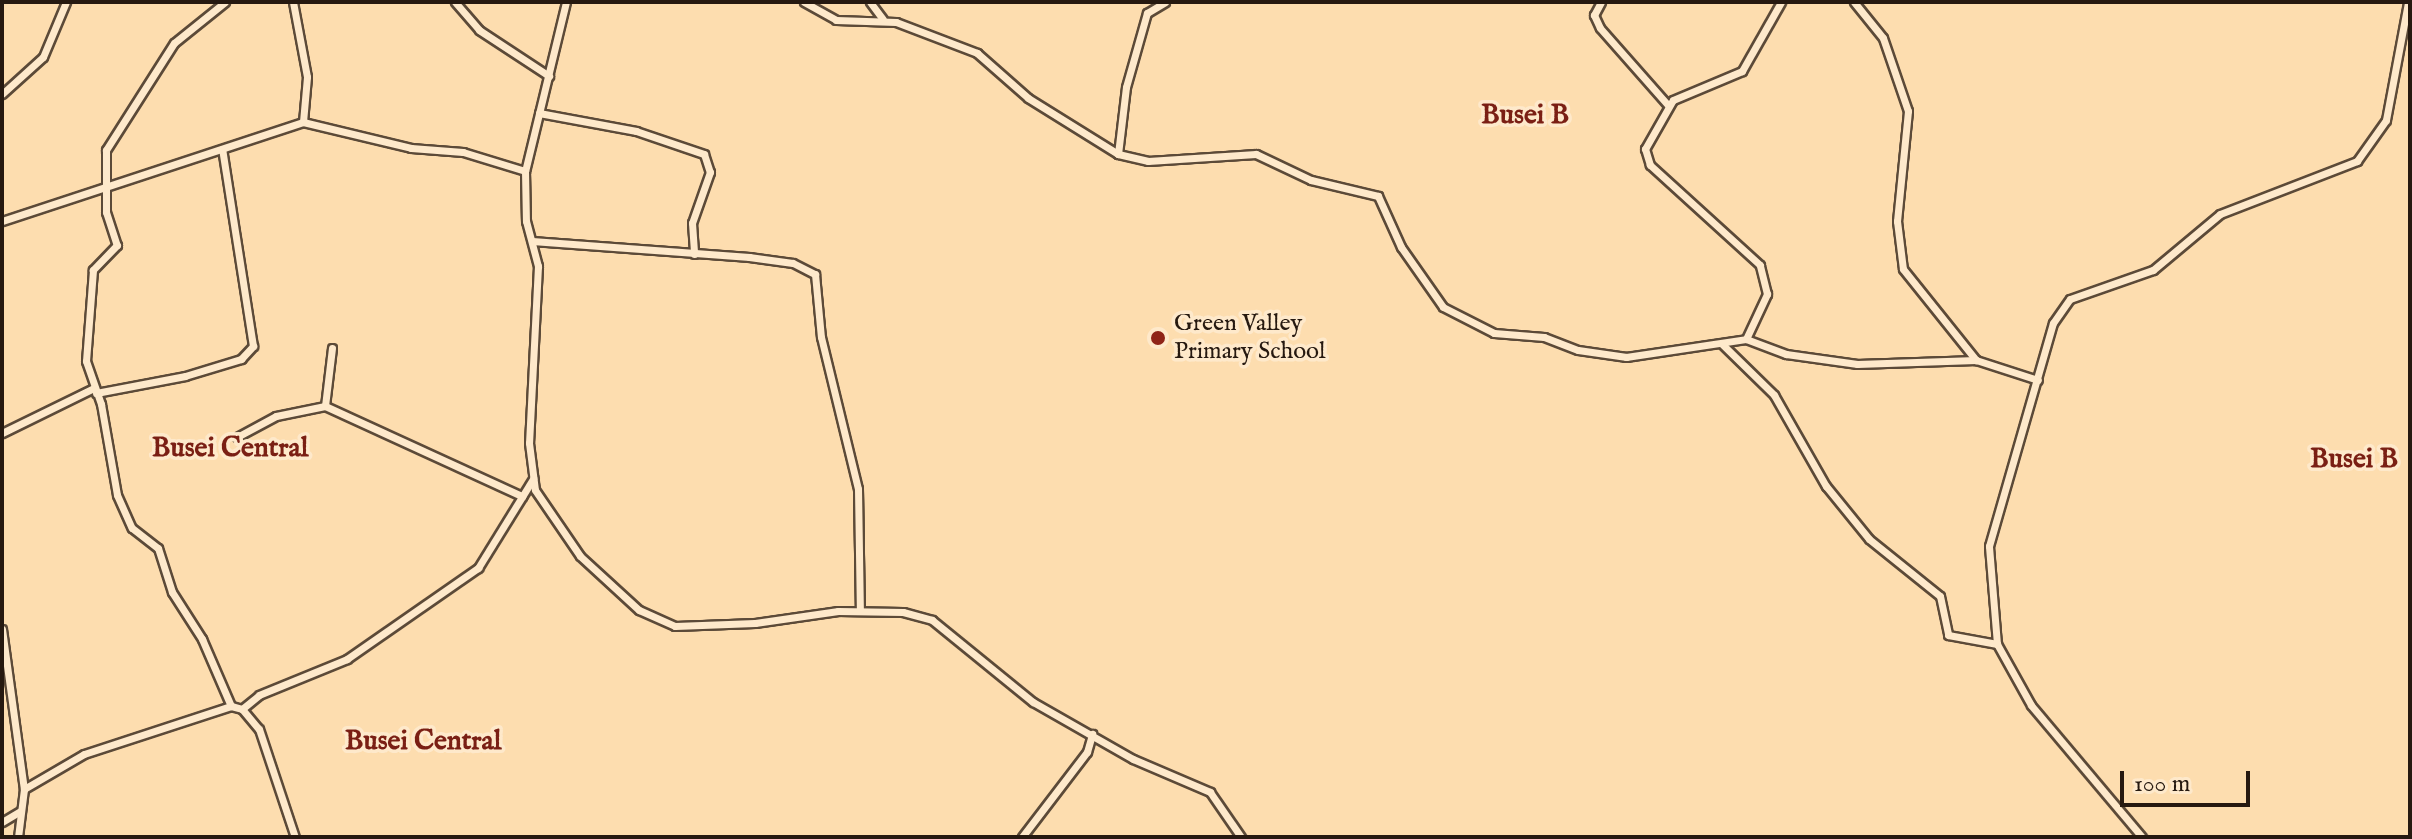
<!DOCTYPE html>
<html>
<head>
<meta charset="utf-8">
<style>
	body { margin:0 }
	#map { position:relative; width:2412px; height:839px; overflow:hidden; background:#fdddaf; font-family:"IM FELL English",serif }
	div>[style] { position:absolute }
	.roads { filter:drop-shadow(2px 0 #5c4a38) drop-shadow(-2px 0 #5c4a38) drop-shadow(0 2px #5c4a38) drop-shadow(0 -2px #5c4a38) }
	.street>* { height:7px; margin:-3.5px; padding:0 3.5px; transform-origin:3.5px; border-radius:3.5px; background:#fee9cb }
	.dots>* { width:22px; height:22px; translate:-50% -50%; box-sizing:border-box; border:4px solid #fee9cb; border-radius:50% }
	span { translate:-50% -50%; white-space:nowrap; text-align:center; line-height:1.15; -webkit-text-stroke:7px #fee9cb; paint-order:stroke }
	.poi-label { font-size:24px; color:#261910 }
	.left { translate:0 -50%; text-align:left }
	.quarter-label { font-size:28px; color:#7a1f14; font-weight:700 }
	.frame { position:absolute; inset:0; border:4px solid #261910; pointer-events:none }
	.scale { position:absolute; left:2120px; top:771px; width:130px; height:36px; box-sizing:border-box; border:4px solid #261910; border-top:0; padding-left:10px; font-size:24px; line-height:28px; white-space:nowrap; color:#261910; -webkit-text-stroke:6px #fee9cb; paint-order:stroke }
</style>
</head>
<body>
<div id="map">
	<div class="roads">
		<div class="street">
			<i style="left:225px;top:2px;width:65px;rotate:141.2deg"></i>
			<i style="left:174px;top:43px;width:127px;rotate:122.4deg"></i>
			<i style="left:106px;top:150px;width:62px;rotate:90deg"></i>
			<i style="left:106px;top:212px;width:35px;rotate:72deg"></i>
			<i style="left:117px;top:245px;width:35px;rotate:134deg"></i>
			<i style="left:93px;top:270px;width:91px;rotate:94.4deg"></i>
			<i style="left:86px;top:361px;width:46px;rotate:70.8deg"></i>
			<i style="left:101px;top:404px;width:92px;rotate:80deg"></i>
			<i style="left:117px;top:495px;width:36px;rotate:66deg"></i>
			<i style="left:132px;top:528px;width:33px;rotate:38deg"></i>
			<i style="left:158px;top:548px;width:46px;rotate:72.3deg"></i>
			<i style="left:172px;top:592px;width:56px;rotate:57.4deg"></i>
			<i style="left:202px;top:639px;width:73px;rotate:66.6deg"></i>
			<i style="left:293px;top:2px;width:76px;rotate:79.4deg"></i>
			<i style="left:307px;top:77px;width:45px;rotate:95.1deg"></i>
			<i style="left:303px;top:122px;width:111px;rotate:13.5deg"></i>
			<i style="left:411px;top:148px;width:52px;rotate:4.4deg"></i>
			<i style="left:463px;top:152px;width:65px;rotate:17deg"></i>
			<i style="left:455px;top:2px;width:37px;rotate:49deg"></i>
			<i style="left:479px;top:30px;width:84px;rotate:33.3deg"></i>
			<i style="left:566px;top:2px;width:174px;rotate:103.6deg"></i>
			<i style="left:525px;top:171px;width:50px;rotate:88.9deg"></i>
			<i style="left:526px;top:221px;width:47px;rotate:75.1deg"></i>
			<i style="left:538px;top:266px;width:177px;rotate:92.9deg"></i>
			<i style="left:529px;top:443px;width:47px;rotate:82.7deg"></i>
			<i style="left:535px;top:490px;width:80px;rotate:55.7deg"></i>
			<i style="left:580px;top:556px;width:80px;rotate:42.5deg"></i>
			<i style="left:639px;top:610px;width:39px;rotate:24deg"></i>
			<i style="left:675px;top:626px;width:80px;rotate:-2.1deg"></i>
			<i style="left:755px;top:623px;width:84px;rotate:-8.2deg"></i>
			<i style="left:838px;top:611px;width:65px;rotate:0.9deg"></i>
			<i style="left:903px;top:612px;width:30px;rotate:15deg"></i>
			<i style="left:932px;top:620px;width:130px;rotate:39.1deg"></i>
			<i style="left:1033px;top:702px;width:115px;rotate:29.7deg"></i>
			<i style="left:1133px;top:759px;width:84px;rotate:23.2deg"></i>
			<i style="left:1210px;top:792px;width:55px;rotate:55.4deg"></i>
			<i style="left:804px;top:2px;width:37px;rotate:29deg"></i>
			<i style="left:836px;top:20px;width:60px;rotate:1.9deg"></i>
			<i style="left:896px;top:22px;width:87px;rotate:20.9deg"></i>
			<i style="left:977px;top:53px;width:68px;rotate:41.4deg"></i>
			<i style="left:1028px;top:98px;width:106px;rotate:31.9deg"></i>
			<i style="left:1118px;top:154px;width:31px;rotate:13deg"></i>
			<i style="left:1148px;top:161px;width:108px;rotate:-3.7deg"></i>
			<i style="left:1256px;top:154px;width:61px;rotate:25.3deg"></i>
			<i style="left:1311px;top:180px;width:69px;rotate:13.4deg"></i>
			<i style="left:1378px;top:196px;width:56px;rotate:65.7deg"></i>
			<i style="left:1401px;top:247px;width:73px;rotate:55deg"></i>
			<i style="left:1443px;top:307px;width:57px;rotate:27deg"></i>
			<i style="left:1494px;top:333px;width:50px;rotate:4.6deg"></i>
			<i style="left:1544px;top:337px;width:36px;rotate:21deg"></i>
			<i style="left:1578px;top:350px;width:49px;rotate:8.3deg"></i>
			<i style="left:1626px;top:357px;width:121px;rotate:-8.5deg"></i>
			<i style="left:1746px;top:339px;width:43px;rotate:20.6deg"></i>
			<i style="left:1786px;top:354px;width:72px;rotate:8deg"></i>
			<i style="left:1857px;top:364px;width:119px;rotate:-1.9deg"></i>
			<i style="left:870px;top:2px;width:21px;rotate:53deg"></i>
			<i style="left:1601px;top:2px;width:15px;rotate:118deg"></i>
			<i style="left:1594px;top:15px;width:14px;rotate:65deg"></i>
			<i style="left:1600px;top:28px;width:103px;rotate:48.6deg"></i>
			<i style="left:1854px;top:2px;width:46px;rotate:51.1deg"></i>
			<i style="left:1883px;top:38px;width:77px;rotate:71.1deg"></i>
			<i style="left:1908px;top:111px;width:111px;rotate:95.7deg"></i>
			<i style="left:1897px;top:221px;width:48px;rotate:82.9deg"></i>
			<i style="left:1903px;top:269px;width:117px;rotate:51.3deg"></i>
			<i style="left:1976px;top:360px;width:65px;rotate:17.9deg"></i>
			<i style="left:2px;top:94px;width:55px;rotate:-42.1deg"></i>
			<i style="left:43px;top:57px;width:60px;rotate:-67.3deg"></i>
			<i style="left:539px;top:113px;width:99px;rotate:10.5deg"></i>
			<i style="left:636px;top:131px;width:72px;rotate:18.7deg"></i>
			<i style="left:704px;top:154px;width:19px;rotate:72deg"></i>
			<i style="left:710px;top:172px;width:54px;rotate:109.4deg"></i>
			<i style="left:692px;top:223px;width:31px;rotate:86deg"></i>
			<i style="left:1118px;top:154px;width:67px;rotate:-83.2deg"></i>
			<i style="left:1126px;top:87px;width:77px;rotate:-74.2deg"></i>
			<i style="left:1147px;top:13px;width:21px;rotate:-31deg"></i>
			<i style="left:2px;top:221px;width:317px;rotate:-18.2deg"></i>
			<i style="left:532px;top:241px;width:218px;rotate:4.2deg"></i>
			<i style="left:749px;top:257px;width:44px;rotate:7.8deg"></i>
			<i style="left:793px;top:263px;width:25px;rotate:27deg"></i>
			<i style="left:815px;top:274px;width:63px;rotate:84.6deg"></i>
			<i style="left:821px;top:337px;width:156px;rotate:76.3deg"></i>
			<i style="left:858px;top:489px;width:122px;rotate:89.1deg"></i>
			<i style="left:1746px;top:339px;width:50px;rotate:-65deg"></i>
			<i style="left:1767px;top:294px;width:30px;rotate:-104deg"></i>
			<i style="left:1760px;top:265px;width:149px;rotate:-137.7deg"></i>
			<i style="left:1650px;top:165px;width:17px;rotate:-107deg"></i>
			<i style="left:1645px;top:149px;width:56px;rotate:-60.3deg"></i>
			<i style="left:1673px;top:100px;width:75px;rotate:-22.8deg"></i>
			<i style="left:1742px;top:71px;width:79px;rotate:-60.5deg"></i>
			<i style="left:1722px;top:344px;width:73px;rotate:44.4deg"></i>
			<i style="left:1774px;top:395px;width:105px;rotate:60.3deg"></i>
			<i style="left:1826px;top:486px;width:68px;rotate:50.9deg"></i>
			<i style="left:1869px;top:539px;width:91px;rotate:38.8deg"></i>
			<i style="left:1940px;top:596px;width:40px;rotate:78deg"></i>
			<i style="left:1948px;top:635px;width:50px;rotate:10.4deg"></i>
			<i style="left:332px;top:348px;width:58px;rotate:96.9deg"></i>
			<i style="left:325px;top:406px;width:217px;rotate:24.6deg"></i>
			<i style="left:96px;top:393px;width:91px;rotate:-10.8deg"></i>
			<i style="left:185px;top:376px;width:59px;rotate:-16.9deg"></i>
			<i style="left:241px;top:359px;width:18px;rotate:-47deg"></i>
			<i style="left:253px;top:346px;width:199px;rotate:-98.9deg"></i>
			<i style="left:2px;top:433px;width:102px;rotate:-26.1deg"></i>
			<i style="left:237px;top:437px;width:44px;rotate:-28.3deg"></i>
			<i style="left:276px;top:416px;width:50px;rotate:-11.5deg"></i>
			<i style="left:2px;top:629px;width:162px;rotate:82.2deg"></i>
			<i style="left:24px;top:789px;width:48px;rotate:97.1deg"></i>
			<i style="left:242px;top:709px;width:26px;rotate:50deg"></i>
			<i style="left:259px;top:729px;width:114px;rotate:71.6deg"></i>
			<i style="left:24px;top:789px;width:69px;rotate:-30.3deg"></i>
			<i style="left:84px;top:754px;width:155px;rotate:-18.1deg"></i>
			<i style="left:231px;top:706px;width:11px;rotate:15deg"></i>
			<i style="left:242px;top:709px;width:22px;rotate:-39deg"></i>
			<i style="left:259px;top:695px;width:95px;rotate:-22.2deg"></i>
			<i style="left:347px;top:659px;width:160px;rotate:-34.8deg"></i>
			<i style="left:478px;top:568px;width:105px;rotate:-58.3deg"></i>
			<i style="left:2px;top:822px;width:21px;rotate:-31deg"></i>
			<i style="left:1022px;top:837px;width:107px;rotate:-52.6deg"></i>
			<i style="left:1087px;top:752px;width:19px;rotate:-74deg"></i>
			<i style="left:2142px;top:837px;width:172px;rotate:-130.1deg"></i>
			<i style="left:2031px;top:705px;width:70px;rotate:-119.1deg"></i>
			<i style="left:1997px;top:644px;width:98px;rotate:-94.7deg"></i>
			<i style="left:1989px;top:546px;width:232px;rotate:-74deg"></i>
			<i style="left:2053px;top:323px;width:29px;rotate:-55deg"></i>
			<i style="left:2070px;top:299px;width:88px;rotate:-19.3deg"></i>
			<i style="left:2153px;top:270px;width:87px;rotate:-39.9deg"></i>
			<i style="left:2220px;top:214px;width:147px;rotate:-21.1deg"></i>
			<i style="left:2357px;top:161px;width:50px;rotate:-54.7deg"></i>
			<i style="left:2386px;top:120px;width:120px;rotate:-79.4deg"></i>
		</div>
	</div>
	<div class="dots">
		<i style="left:1158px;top:338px;background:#8f2418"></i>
	</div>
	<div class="poi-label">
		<span class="left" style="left:1174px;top:338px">Green Valley<br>Primary School</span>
	</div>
	<div class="quarter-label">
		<span style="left:1525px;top:116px">Busei B</span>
		<span style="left:230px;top:449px">Busei Central</span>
		<span style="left:2354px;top:460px">Busei B</span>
		<span style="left:423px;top:742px">Busei Central</span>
	</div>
	<div class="frame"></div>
	<div class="scale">100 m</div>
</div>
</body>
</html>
